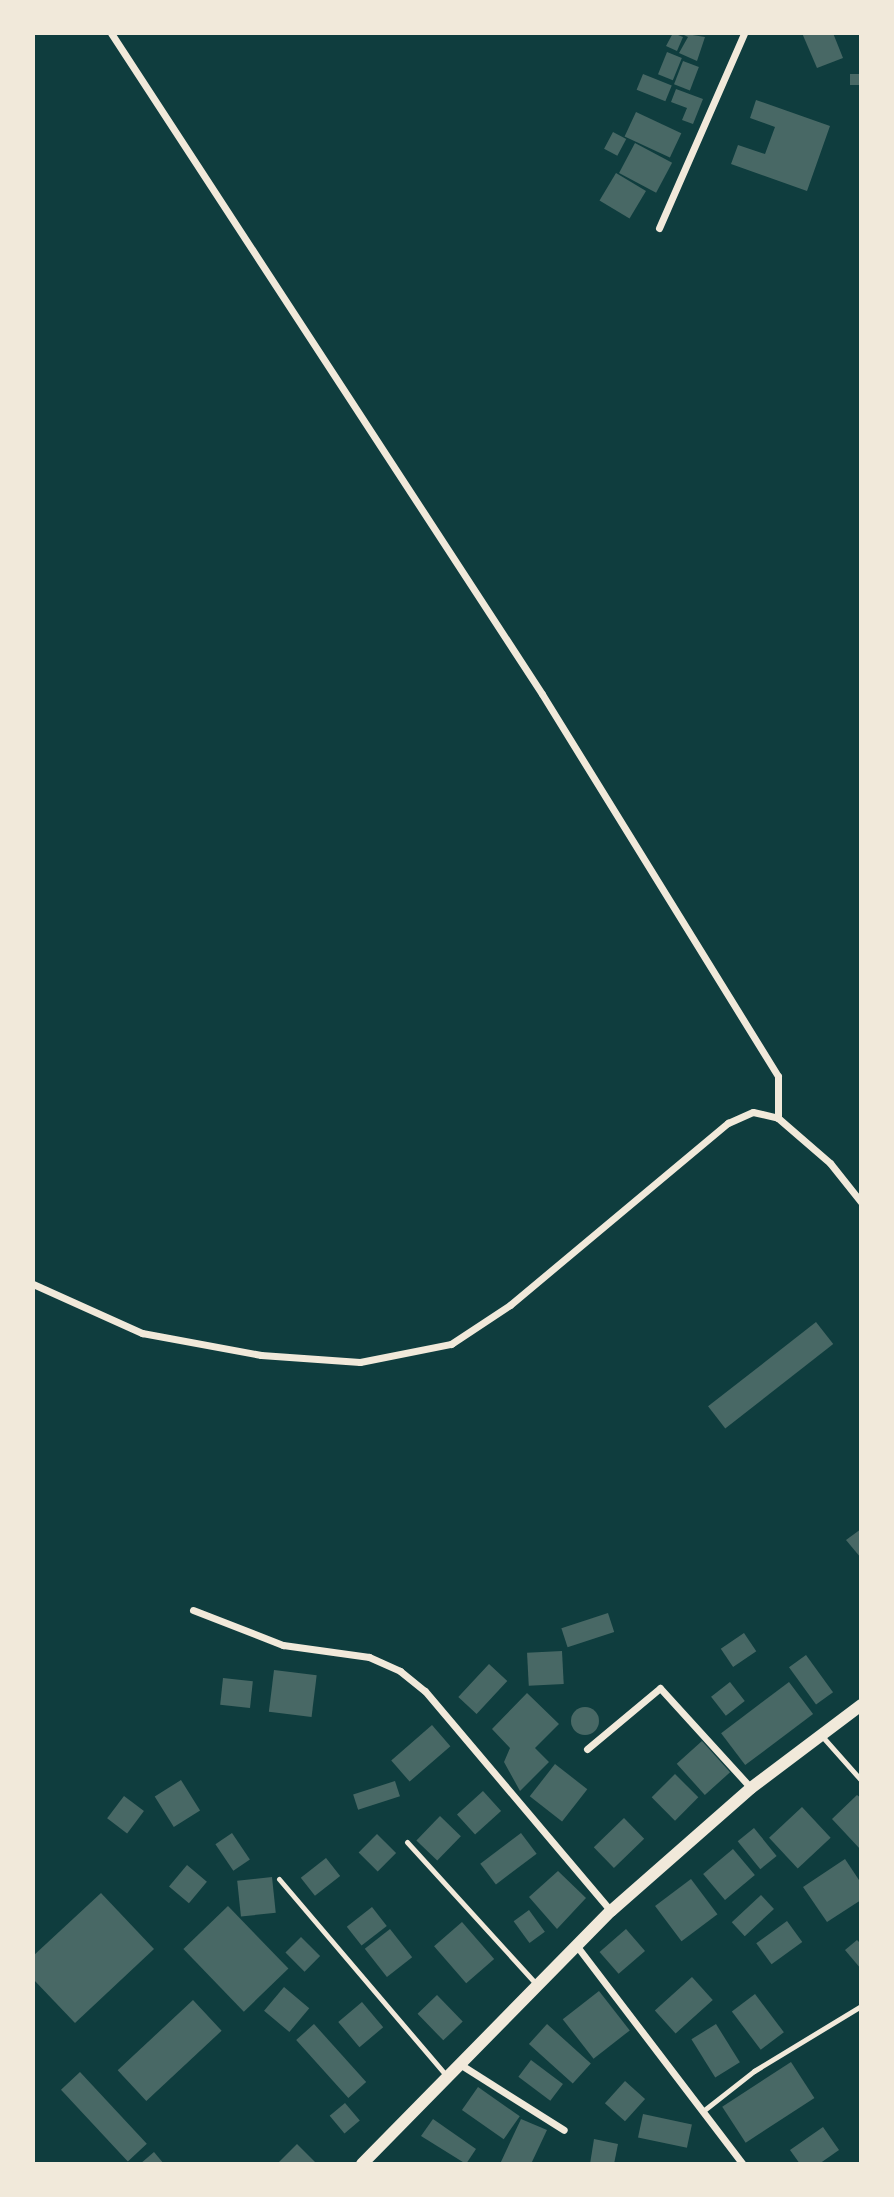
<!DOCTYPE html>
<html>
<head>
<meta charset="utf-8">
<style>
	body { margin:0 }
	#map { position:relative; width:894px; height:2197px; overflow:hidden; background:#0f3d3e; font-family:Raleway,sans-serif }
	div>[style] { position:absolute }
	.building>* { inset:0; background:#486865; transform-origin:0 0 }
	.round { border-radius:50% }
	.service>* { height:5px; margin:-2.5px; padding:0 2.5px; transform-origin:2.5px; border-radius:2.5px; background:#f1e9da }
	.minor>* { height:7px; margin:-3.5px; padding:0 3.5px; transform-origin:3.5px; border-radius:3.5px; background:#f1e9da }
	.tertiary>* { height:12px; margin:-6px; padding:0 6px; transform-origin:6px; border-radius:6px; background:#f1e9da }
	span { translate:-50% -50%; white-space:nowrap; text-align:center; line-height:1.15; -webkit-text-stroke:5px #f1e9da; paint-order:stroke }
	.frame { position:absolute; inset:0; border:35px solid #f1e9da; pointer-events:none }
</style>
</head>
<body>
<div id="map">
	<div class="building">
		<i style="clip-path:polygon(673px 33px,683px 37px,677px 51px,666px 46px)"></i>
		<i style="clip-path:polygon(680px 33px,705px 37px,697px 61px,679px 53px,688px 37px)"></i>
		<i style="clip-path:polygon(802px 33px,833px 33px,843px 58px,817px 68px)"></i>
		<i style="left:667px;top:52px;width:16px;height:24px;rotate:22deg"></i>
		<i style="left:683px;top:61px;width:17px;height:25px;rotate:21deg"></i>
		<i style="left:643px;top:74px;width:31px;height:17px;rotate:22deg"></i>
		<i style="left:861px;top:74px;width:11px;height:11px;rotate:90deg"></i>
		<i style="clip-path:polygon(676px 89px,703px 99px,693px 124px,682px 120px,687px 108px,671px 102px)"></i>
		<i style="clip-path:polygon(756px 100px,830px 126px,807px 191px,731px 164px,738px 145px,765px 154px,775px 127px,750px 118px)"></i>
		<i style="left:636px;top:112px;width:50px;height:27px;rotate:25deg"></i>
		<i style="left:613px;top:132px;width:15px;height:19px;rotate:28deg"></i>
		<i style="left:635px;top:143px;width:42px;height:34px;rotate:28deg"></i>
		<i style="left:616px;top:173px;width:35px;height:32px;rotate:31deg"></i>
		<i style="left:816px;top:1322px;width:28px;height:137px;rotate:52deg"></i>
		<i style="clip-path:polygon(861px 1529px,861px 1558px,846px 1540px)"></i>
		<i style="left:608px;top:1613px;width:20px;height:49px;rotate:72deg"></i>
		<i style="left:744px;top:1633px;width:22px;height:28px;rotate:56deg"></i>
		<i style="left:562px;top:1651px;width:33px;height:35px;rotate:87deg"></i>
		<i style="left:806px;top:1655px;width:46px;height:21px;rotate:54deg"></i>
		<i style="left:489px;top:1664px;width:25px;height:45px;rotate:43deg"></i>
		<i style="left:274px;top:1670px;width:43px;height:42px;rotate:7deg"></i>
		<i style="left:223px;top:1678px;width:30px;height:27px;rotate:6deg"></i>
		<i style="left:730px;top:1682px;width:24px;height:24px;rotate:52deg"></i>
		<i style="left:789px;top:1682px;width:40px;height:85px;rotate:53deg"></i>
		<i style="clip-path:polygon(527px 1693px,559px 1724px,535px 1748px,549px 1762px,520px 1791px,504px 1762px,510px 1748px,492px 1729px)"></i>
		<i class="round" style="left:571px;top:1707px;width:28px;height:28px"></i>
		<i style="left:432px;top:1725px;width:28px;height:54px;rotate:49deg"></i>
		<i style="left:702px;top:1741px;width:42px;height:34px;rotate:48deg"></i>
		<i style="left:555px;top:1764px;width:41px;height:41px;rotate:38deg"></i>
		<i style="left:675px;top:1774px;width:33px;height:33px;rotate:45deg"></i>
		<i style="left:181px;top:1780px;width:36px;height:31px;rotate:58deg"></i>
		<i style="left:395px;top:1781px;width:16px;height:44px;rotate:72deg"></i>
		<i style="left:483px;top:1791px;width:27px;height:35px;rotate:48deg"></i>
		<i style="clip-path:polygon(857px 1795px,861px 1798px,861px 1850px,832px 1819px)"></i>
		<i style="left:124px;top:1796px;width:25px;height:28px;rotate:37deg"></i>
		<i style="left:802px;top:1807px;width:42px;height:45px;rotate:47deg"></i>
		<i style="left:440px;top:1816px;width:29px;height:34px;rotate:44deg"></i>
		<i style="left:624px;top:1818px;width:29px;height:42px;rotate:46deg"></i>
		<i style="left:754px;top:1828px;width:36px;height:21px;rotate:51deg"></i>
		<i style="left:232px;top:1833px;width:32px;height:20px;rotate:56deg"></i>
		<i style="left:521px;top:1833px;width:26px;height:51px;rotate:53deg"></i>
		<i style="left:377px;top:1834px;width:27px;height:26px;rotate:45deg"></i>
		<i style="left:733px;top:1849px;width:34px;height:39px;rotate:50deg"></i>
		<i style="left:326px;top:1858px;width:23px;height:32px;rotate:52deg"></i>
		<i style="clip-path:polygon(845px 1859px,861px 1883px,861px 1900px,827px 1922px,803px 1887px)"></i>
		<i style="left:187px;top:1865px;width:26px;height:28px;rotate:40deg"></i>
		<i style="clip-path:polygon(558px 1871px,586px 1898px,557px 1929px,529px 1897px)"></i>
		<i style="left:272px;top:1877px;width:36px;height:35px;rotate:84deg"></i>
		<i style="left:691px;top:1879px;width:44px;height:45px;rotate:53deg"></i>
		<i style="clip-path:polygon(101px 1893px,154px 1949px,75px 2023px,33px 1979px,33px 1956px)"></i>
		<i style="left:761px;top:1895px;width:19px;height:40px;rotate:47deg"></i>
		<i style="left:228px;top:1906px;width:87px;height:62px;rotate:46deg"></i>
		<i style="left:372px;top:1907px;width:24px;height:32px;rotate:52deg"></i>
		<i style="left:529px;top:1910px;width:27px;height:19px;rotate:54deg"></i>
		<i style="left:787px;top:1921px;width:26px;height:38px;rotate:54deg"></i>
		<i style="left:462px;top:1922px;width:49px;height:37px;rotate:49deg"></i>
		<i style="left:390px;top:1929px;width:36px;height:32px;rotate:52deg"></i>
		<i style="left:626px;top:1929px;width:29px;height:35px;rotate:49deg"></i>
		<i style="left:301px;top:1937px;width:27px;height:22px;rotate:45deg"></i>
		<i style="clip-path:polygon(857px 1940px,861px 1944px,861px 1969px,845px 1950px)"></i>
		<i style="left:692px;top:1977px;width:31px;height:50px;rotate:48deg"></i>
		<i style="left:284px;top:1987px;width:33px;height:31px;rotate:40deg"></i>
		<i style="left:599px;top:1991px;width:50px;height:46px;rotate:52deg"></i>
		<i style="left:755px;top:1994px;width:48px;height:29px;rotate:53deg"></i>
		<i style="left:437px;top:1995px;width:37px;height:27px;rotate:46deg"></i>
		<i style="left:193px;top:2000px;width:42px;height:103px;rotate:47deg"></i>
		<i style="left:362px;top:2002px;width:33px;height:31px;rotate:50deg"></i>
		<i style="left:314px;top:2024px;width:78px;height:24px;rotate:48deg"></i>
		<i style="left:547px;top:2024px;width:59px;height:27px;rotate:42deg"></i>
		<i style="left:716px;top:2024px;width:45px;height:29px;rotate:58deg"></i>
		<i style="left:531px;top:2060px;width:40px;height:21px;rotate:37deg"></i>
		<i style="left:791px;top:2062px;width:43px;height:82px;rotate:57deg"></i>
		<i style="left:80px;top:2072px;width:98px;height:26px;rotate:47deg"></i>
		<i style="left:625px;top:2081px;width:27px;height:30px;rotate:42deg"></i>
		<i style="left:478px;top:2087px;width:51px;height:28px;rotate:35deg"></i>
		<i style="left:345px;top:2103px;width:23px;height:20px;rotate:50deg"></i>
		<i style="left:643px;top:2114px;width:50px;height:24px;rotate:12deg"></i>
		<i style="clip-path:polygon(433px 2119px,476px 2149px,466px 2164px,421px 2136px)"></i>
		<i style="clip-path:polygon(521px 2119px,547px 2130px,531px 2164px,500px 2164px)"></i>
		<i style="clip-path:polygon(823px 2127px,839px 2150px,819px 2164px,800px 2164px,790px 2150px)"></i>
		<i style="clip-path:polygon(594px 2139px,618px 2144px,614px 2164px,590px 2164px)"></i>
		<i style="clip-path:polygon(297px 2144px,317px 2164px,277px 2164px)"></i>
		<i style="clip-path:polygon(154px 2152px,164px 2164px,140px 2164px)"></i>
	</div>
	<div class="service">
		<i style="left:821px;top:1735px;width:60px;rotate:48.4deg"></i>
		<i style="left:407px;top:1842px;width:193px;rotate:47.7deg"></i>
		<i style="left:279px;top:1879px;width:257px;rotate:49.6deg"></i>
		<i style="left:703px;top:2111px;width:65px;rotate:-38.1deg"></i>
		<i style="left:754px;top:2071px;width:125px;rotate:-31.3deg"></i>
	</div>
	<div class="minor">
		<i style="left:111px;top:33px;width:789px;rotate:56.89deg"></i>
		<i style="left:542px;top:694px;width:449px;rotate:58.3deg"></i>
		<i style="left:778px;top:1076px;width:42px;rotate:90deg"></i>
		<i style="left:659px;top:228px;width:213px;rotate:-66.4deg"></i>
		<i style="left:33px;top:1284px;width:120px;rotate:24.2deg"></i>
		<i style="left:142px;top:1333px;width:121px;rotate:10.5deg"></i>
		<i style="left:261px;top:1355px;width:99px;rotate:4deg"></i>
		<i style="left:360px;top:1362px;width:93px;rotate:-11.2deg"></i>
		<i style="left:451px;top:1344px;width:71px;rotate:-33.5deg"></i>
		<i style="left:510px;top:1305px;width:284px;rotate:-39.9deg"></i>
		<i style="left:728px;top:1123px;width:27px;rotate:-24deg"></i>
		<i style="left:753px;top:1112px;width:26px;rotate:13deg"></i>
		<i style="left:778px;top:1118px;width:69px;rotate:40.9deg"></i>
		<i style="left:830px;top:1163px;width:50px;rotate:51.5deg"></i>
		<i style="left:193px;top:1610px;width:97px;rotate:21.3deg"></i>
		<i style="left:283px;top:1645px;width:87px;rotate:7.9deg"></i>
		<i style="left:369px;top:1657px;width:34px;rotate:24deg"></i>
		<i style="left:400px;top:1671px;width:32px;rotate:39deg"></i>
		<i style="left:425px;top:1691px;width:288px;rotate:49.8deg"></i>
		<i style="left:587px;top:1749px;width:95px;rotate:-39.9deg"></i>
		<i style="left:660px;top:1688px;width:135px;rotate:47.7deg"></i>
		<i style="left:576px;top:1945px;width:275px;rotate:52.7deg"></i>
		<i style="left:458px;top:2063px;width:125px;rotate:32.3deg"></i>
	</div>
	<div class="tertiary">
		<i style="left:362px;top:2164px;width:355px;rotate:-45.5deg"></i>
		<i style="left:611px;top:1911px;width:186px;rotate:-41.3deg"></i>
		<i style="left:751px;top:1788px;width:138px;rotate:-37deg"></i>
	</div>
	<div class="frame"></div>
</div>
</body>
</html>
